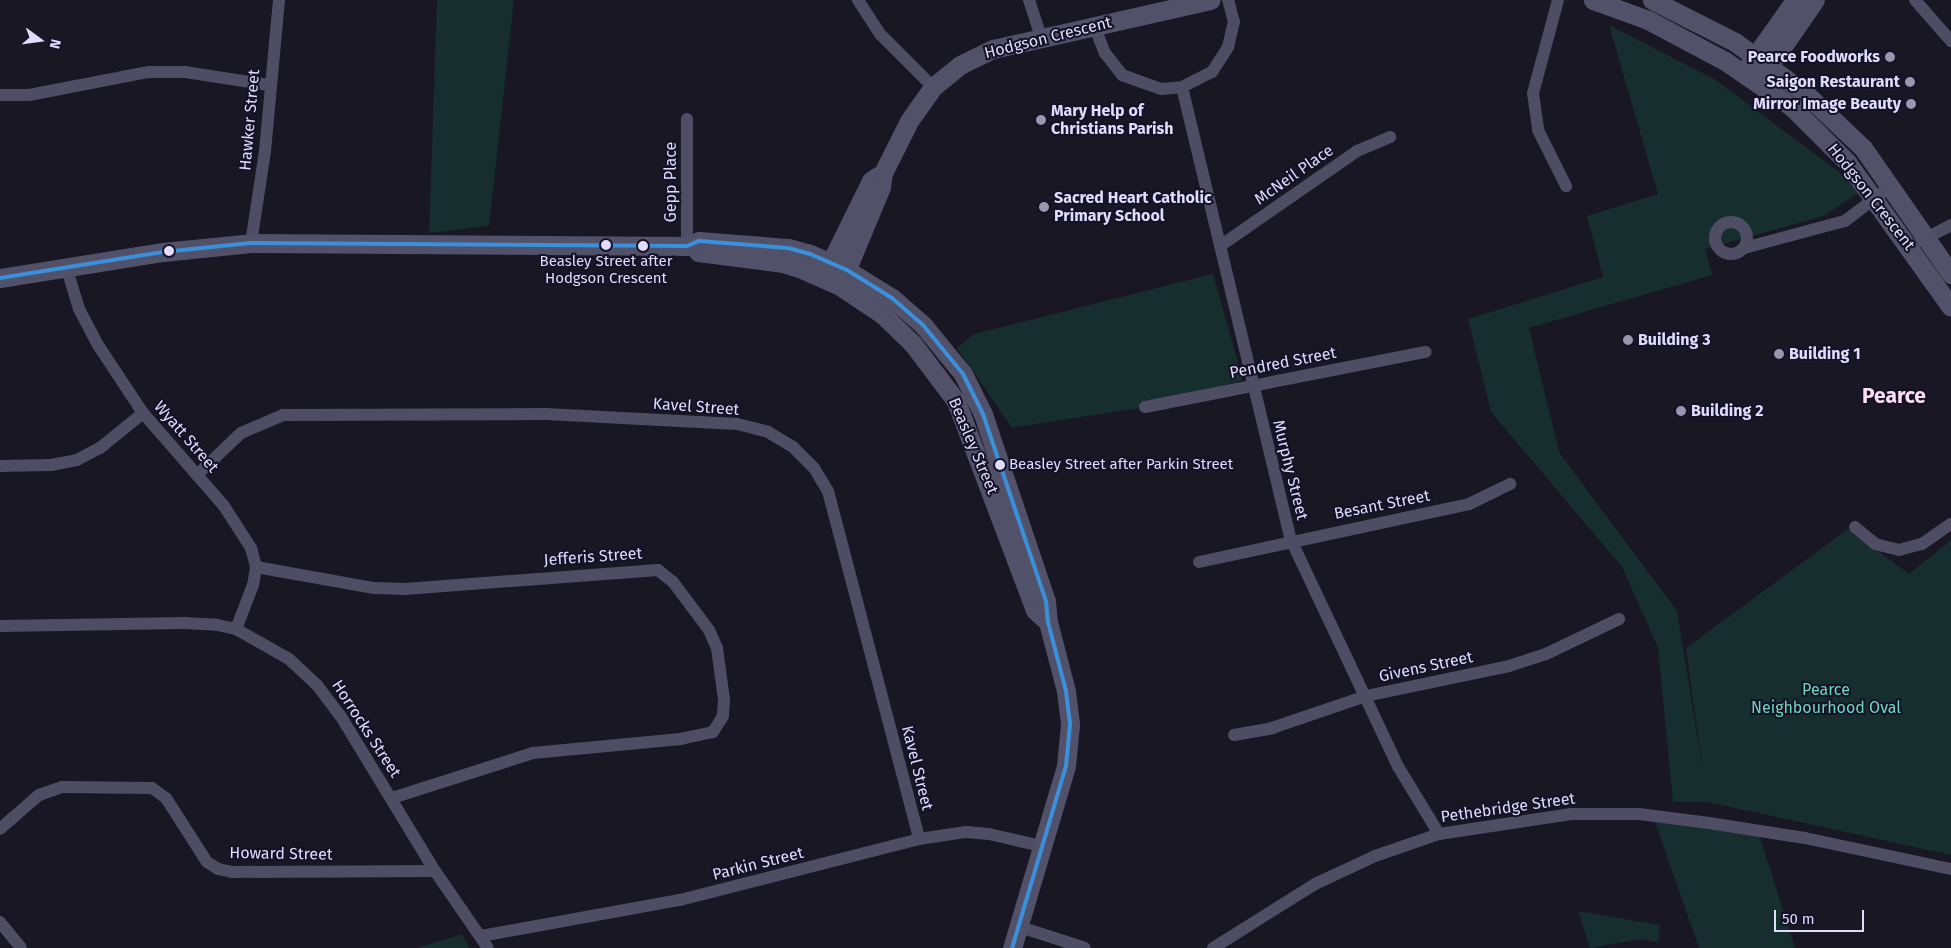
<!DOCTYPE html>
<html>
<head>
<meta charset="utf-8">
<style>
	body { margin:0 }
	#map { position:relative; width:1951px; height:948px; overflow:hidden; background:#181723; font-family:"Fira Sans",sans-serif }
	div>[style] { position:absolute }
	.green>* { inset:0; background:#162e2e }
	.street>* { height:12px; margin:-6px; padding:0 6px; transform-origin:6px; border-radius:6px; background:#4e4d63 }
	.street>.ring { margin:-6px; padding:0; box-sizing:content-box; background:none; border:12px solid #4e4d63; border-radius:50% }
	.secondary>* { height:19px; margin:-9.5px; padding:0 9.5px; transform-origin:9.5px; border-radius:9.5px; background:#515169 }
	.bus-1>* { height:4px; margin:-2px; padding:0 2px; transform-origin:2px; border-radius:2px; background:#3a90db }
	.dots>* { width:14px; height:14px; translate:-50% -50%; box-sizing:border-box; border:2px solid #151228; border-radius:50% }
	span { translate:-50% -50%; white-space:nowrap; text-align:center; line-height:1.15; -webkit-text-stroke:4px #151228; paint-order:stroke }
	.bus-label { font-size:15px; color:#dfdcfc }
	.left { translate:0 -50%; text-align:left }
	.street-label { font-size:16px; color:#dfdcfc }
	.poi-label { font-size:16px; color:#dfdcfc; font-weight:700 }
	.right { translate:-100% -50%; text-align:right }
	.park-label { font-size:16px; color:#6cd8ba }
	.district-label { font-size:21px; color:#fcdef2; font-weight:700 }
	.north { position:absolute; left:15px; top:15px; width:50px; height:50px; -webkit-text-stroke:4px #151228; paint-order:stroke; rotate:104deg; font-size:14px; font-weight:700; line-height:20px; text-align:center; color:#dfdcfc }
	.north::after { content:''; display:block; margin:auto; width:18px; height:22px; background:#dfdcfc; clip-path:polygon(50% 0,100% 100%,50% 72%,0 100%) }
	.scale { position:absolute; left:1774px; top:910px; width:90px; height:22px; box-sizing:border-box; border:2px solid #dfdcfc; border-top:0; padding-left:6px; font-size:15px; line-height:18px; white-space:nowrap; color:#dfdcfc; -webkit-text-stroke:4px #151228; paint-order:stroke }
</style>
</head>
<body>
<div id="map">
	<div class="green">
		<i style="clip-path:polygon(437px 0,514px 0,489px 226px,429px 233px)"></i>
		<i style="clip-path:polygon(1609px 25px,1716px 80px,1863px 190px,1824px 216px,1705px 249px,1712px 275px,1529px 328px,1559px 452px,1677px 611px,1703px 772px,1686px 648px,1848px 529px,1909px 574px,1951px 540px,1951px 855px,1708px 802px,1673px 802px,1658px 648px,1622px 567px,1491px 412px,1468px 319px,1603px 277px,1587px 216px,1658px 194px)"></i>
		<i style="clip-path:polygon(1213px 274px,1243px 380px,1145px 407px,1012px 428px,957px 348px,974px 334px)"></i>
		<i style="clip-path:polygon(1655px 822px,1759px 834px,1795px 948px,1699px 948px)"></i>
		<i style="clip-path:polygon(1578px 911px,1660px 925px,1658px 942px,1640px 939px,1590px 948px)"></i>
		<i style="clip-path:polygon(462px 934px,470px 948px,416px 948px)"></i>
	</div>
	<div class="street">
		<i style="left:858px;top:0;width:40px;rotate:57.1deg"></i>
		<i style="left:880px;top:34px;width:75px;rotate:45deg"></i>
		<i style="left:1029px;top:0;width:38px;rotate:72deg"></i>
		<i style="left:1558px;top:0;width:96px;rotate:105deg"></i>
		<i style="left:1533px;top:93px;width:37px;rotate:82deg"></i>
		<i style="left:1538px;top:130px;width:63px;rotate:63.4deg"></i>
		<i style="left:1915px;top:0;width:55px;rotate:48.7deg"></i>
		<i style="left:1094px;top:25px;width:30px;rotate:69deg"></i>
		<i style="left:1105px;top:53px;width:28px;rotate:52deg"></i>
		<i style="left:1122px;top:75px;width:41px;rotate:19.7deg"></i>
		<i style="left:1161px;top:89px;width:21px;rotate:-5deg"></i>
		<i style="left:1182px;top:87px;width:34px;rotate:-27deg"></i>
		<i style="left:1212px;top:72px;width:30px;rotate:-57deg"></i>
		<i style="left:1228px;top:47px;width:26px;rotate:-77deg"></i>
		<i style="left:1234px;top:22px;width:23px;rotate:-105deg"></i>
		<i style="left:1182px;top:87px;width:466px;rotate:76.5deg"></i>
		<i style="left:1291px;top:540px;width:252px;rotate:64.7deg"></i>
		<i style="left:1399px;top:768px;width:77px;rotate:58.8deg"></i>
		<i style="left:0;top:95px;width:29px"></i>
		<i style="left:29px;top:95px;width:122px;rotate:-10.9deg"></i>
		<i style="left:149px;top:72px;width:36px"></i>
		<i style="left:185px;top:72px;width:85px;rotate:8.8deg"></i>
		<i class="ring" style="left:1715px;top:222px;width:20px;height:20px"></i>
		<i style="left:1920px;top:241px;width:35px;rotate:-27deg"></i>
		<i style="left:251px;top:243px;width:93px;rotate:-81.3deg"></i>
		<i style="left:265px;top:151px;width:152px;rotate:-84.7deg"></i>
		<i style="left:687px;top:246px;width:127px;rotate:-90deg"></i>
		<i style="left:1220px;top:246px;width:167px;rotate:-34.7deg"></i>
		<i style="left:1357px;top:151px;width:36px;rotate:-23deg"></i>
		<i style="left:1744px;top:248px;width:105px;rotate:-15deg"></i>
		<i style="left:1845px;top:221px;width:58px;rotate:-37.3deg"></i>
		<i style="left:66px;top:266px;width:45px;rotate:73.2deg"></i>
		<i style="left:79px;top:309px;width:41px;rotate:62.2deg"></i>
		<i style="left:98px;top:345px;width:82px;rotate:56.5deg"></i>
		<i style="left:143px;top:413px;width:123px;rotate:48.9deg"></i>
		<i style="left:224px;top:506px;width:50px;rotate:57.3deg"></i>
		<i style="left:251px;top:548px;width:20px;rotate:75deg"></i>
		<i style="left:256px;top:567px;width:18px;rotate:99deg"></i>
		<i style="left:253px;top:585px;width:47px;rotate:111.1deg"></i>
		<i style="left:1145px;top:407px;width:286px;rotate:-11.1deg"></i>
		<i style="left:0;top:466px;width:51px;rotate:-1.1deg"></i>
		<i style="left:51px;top:465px;width:26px;rotate:-11deg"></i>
		<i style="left:77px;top:460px;width:26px;rotate:-28deg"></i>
		<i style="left:100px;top:448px;width:55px;rotate:-39.1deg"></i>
		<i style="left:197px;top:475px;width:61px;rotate:-43.7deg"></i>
		<i style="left:241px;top:433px;width:46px;rotate:-23.2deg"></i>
		<i style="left:283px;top:415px;width:263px;rotate:-0.2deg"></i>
		<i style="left:546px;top:414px;width:191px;rotate:3deg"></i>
		<i style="left:737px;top:424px;width:32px;rotate:14deg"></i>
		<i style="left:768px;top:432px;width:29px;rotate:31deg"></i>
		<i style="left:793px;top:447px;width:30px;rotate:45deg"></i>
		<i style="left:814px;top:468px;width:27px;rotate:59deg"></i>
		<i style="left:828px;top:491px;width:360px;rotate:75.3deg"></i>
		<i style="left:1855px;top:527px;width:26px;rotate:40deg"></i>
		<i style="left:1875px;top:544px;width:25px;rotate:14deg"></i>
		<i style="left:1899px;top:550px;width:24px;rotate:-15deg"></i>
		<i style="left:1922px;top:544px;width:35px;rotate:-35deg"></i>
		<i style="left:1199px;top:562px;width:276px;rotate:-12.1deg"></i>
		<i style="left:1469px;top:504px;width:46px;rotate:-26deg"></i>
		<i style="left:256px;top:567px;width:120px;rotate:10.1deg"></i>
		<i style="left:374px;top:588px;width:31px;rotate:2deg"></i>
		<i style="left:405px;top:589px;width:254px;rotate:-4.3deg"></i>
		<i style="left:658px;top:570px;width:19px;rotate:39deg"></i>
		<i style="left:673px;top:582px;width:60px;rotate:53.1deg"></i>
		<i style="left:709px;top:630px;width:20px;rotate:66deg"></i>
		<i style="left:717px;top:648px;width:52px;rotate:82.3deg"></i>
		<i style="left:724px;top:700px;width:16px;rotate:94deg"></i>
		<i style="left:723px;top:716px;width:19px;rotate:122deg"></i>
		<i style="left:713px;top:732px;width:33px;rotate:168deg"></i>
		<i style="left:681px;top:739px;width:149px;rotate:174.6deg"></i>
		<i style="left:533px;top:753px;width:148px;rotate:162.3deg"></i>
		<i style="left:0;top:626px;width:184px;rotate:-0.9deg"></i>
		<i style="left:184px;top:623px;width:33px;rotate:3deg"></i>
		<i style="left:217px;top:625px;width:19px;rotate:12deg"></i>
		<i style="left:236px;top:629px;width:61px;rotate:29.5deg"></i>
		<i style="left:289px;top:659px;width:38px;rotate:43deg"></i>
		<i style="left:317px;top:685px;width:38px;rotate:53deg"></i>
		<i style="left:340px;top:715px;width:183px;rotate:58.7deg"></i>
		<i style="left:435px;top:871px;width:93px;rotate:55.5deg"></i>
		<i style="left:1234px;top:735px;width:39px;rotate:-10deg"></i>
		<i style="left:1272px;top:728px;width:99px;rotate:-18.8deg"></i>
		<i style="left:1366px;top:696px;width:146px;rotate:-11.8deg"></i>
		<i style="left:1509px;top:666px;width:39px;rotate:-18deg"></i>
		<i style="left:1546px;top:654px;width:81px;rotate:-25.6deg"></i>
		<i style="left:0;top:829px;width:52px;rotate:-41.1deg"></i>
		<i style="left:39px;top:795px;width:24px;rotate:-19deg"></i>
		<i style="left:62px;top:787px;width:90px;rotate:0.6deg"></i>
		<i style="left:152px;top:788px;width:17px;rotate:36deg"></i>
		<i style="left:166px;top:798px;width:76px;rotate:57.4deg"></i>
		<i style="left:207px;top:862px;width:13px;rotate:32deg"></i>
		<i style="left:218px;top:869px;width:14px;rotate:12deg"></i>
		<i style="left:232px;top:872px;width:203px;rotate:-0.3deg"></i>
		<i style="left:0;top:922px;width:33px;rotate:51deg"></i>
		<i style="left:1017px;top:926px;width:71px;rotate:17.9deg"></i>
		<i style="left:481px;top:936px;width:202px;rotate:-10.3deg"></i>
		<i style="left:680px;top:900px;width:247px;rotate:-14.3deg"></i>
		<i style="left:919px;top:839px;width:48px;rotate:-8.5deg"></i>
		<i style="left:966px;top:832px;width:23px;rotate:5deg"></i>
		<i style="left:989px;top:834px;width:53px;rotate:13deg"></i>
		<i style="left:1213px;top:948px;width:120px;rotate:-32.1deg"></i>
		<i style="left:1315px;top:884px;width:66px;rotate:-25deg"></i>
		<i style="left:1375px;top:856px;width:68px;rotate:-19deg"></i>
		<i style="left:1439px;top:834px;width:134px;rotate:-8.6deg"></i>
		<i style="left:1571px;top:814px;width:68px"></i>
		<i style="left:1639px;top:814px;width:71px;rotate:7.3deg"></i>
		<i style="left:1709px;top:823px;width:97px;rotate:8.9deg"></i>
		<i style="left:1805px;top:838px;width:149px;rotate:12deg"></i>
	</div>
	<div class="secondary">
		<i style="left:1593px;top:0;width:59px;rotate:20deg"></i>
		<i style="left:1648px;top:20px;width:87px;rotate:28deg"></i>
		<i style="left:1725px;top:61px;width:81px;rotate:34.5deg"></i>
		<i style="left:1792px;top:107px;width:78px;rotate:45deg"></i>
		<i style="left:1847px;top:162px;width:178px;rotate:54.4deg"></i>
		<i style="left:1652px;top:0;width:93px;rotate:26.8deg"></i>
		<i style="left:1735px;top:42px;width:87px;rotate:36.1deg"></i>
		<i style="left:1805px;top:93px;width:80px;rotate:43.5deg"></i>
		<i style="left:1863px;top:148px;width:154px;rotate:55.1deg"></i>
		<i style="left:1749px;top:65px;width:80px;rotate:-54.7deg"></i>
		<i style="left:1763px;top:75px;width:91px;rotate:-55.3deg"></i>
		<i style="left:698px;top:252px;width:86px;rotate:7.4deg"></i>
		<i style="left:783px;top:263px;width:22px;rotate:18deg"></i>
		<i style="left:804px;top:270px;width:39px;rotate:24deg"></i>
		<i style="left:840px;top:286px;width:50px;rotate:33.7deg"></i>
		<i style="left:882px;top:314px;width:43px;rotate:44.1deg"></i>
		<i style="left:913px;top:344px;width:71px;rotate:53deg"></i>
		<i style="left:956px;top:401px;width:223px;rotate:69.3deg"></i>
		<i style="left:1035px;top:610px;width:18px;rotate:43deg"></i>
		<i style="left:825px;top:274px;width:104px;rotate:-63.7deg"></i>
		<i style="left:871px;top:181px;width:9px;rotate:-36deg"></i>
		<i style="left:0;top:278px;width:165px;rotate:-9.1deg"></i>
		<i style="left:163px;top:252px;width:88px;rotate:-5.8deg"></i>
		<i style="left:251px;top:243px;width:436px;rotate:0.4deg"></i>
		<i style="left:687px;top:246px;width:13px;rotate:-23deg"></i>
		<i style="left:699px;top:241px;width:89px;rotate:4.5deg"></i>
		<i style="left:788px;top:248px;width:23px;rotate:15deg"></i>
		<i style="left:810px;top:254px;width:40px;rotate:23.4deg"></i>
		<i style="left:847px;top:270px;width:53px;rotate:31.9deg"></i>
		<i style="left:892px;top:298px;width:41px;rotate:41.1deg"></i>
		<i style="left:923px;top:325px;width:63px;rotate:50.8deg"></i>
		<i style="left:963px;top:374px;width:45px;rotate:63.4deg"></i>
		<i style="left:983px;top:414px;width:197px;rotate:71.4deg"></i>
		<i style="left:1046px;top:601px;width:21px;rotate:85deg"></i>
		<i style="left:1048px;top:622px;width:71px;rotate:75.4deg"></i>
		<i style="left:1066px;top:691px;width:34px;rotate:83deg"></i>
		<i style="left:1070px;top:725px;width:41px;rotate:95.6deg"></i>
		<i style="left:1066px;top:766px;width:190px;rotate:106.5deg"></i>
		<i style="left:842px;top:281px;width:102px;rotate:-67.5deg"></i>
		<i style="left:881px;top:187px;width:14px;rotate:-82deg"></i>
		<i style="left:883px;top:173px;width:58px;rotate:-63.4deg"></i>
		<i style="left:909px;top:121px;width:42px;rotate:-54.8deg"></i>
		<i style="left:933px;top:87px;width:35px;rotate:-39deg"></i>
		<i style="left:960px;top:65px;width:37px;rotate:-26deg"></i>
		<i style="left:993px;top:49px;width:223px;rotate:-12.7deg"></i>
	</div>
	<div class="bus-1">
		<i style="left:0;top:278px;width:165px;rotate:-9.1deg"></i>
		<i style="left:163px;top:252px;width:88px;rotate:-5.8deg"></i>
		<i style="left:251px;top:243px;width:436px;rotate:0.4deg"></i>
		<i style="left:687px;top:246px;width:13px;rotate:-23deg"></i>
		<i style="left:699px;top:241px;width:89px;rotate:4.5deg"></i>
		<i style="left:788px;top:248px;width:23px;rotate:15deg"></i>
		<i style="left:810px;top:254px;width:40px;rotate:23.4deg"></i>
		<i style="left:847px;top:270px;width:53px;rotate:31.9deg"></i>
		<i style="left:892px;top:298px;width:41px;rotate:41.1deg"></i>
		<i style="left:923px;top:325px;width:63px;rotate:50.8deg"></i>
		<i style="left:963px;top:374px;width:45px;rotate:63.4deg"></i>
		<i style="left:983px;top:414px;width:197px;rotate:71.4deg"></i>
		<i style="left:1046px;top:601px;width:21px;rotate:85deg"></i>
		<i style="left:1048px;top:622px;width:71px;rotate:75.4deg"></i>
		<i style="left:1066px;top:691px;width:34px;rotate:83deg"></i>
		<i style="left:1070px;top:725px;width:41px;rotate:95.6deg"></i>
		<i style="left:1066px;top:766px;width:190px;rotate:106.5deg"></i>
	</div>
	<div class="dots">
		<i style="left:1890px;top:57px;background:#9997b0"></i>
		<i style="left:1910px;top:82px;background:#9997b0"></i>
		<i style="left:1911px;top:104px;background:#9997b0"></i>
		<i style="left:1041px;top:120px;background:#9997b0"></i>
		<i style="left:1044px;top:207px;background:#9997b0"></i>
		<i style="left:606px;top:245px;background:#dfdcfc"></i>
		<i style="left:643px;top:246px;background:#dfdcfc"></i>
		<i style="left:169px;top:251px;background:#dfdcfc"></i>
		<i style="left:1628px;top:340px;background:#9997b0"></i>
		<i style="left:1779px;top:354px;background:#9997b0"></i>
		<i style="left:1681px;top:411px;background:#9997b0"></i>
		<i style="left:1000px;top:465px;background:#dfdcfc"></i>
	</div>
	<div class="bus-label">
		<span style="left:606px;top:270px">Beasley Street after<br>Hodgson Crescent</span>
		<span class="left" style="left:1009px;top:465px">Beasley Street after Parkin Street</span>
	</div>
	<div class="street-label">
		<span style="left:1048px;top:38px;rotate:-14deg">Hodgson Crescent</span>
		<span style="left:250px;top:120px;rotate:-85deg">Hawker Street</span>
		<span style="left:1294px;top:175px;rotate:-35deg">McNeil Place</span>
		<span style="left:671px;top:182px;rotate:-90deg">Gepp Place</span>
		<span style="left:1871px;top:197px;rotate:52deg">Hodgson Crescent</span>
		<span style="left:1283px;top:363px;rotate:-11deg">Pendred Street</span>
		<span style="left:696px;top:407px;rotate:4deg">Kavel Street</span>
		<span style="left:186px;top:437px;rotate:49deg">Wyatt Street</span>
		<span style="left:973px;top:446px;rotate:67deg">Beasley Street</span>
		<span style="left:1290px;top:470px;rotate:76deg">Murphy Street</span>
		<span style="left:1382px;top:505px;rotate:-11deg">Besant Street</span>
		<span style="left:593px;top:557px;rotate:-4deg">Jefferis Street</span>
		<span style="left:1426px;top:667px;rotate:-12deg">Givens Street</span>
		<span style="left:366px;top:729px;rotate:57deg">Horrocks Street</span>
		<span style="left:917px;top:768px;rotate:76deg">Kavel Street</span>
		<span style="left:1508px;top:808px;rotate:-8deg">Pethebridge Street</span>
		<span style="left:281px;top:854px;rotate:1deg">Howard Street</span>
		<span style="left:758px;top:864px;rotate:-14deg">Parkin Street</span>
	</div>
	<div class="poi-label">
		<span class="right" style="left:1880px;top:57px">Pearce Foodworks</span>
		<span class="right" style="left:1900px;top:82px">Saigon Restaurant</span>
		<span class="right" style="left:1901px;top:104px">Mirror Image Beauty</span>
		<span class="left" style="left:1051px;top:120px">Mary Help of<br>Christians Parish</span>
		<span class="left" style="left:1054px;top:207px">Sacred Heart Catholic<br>Primary School</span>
		<span class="left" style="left:1638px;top:340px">Building 3</span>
		<span class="left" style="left:1789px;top:354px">Building 1</span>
		<span class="left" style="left:1691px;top:411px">Building 2</span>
	</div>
	<div class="park-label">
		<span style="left:1826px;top:699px">Pearce<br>Neighbourhood Oval</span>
	</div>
	<div class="district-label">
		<span style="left:1894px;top:396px">Pearce</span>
	</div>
	<div class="north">N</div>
	<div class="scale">50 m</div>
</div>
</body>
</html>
